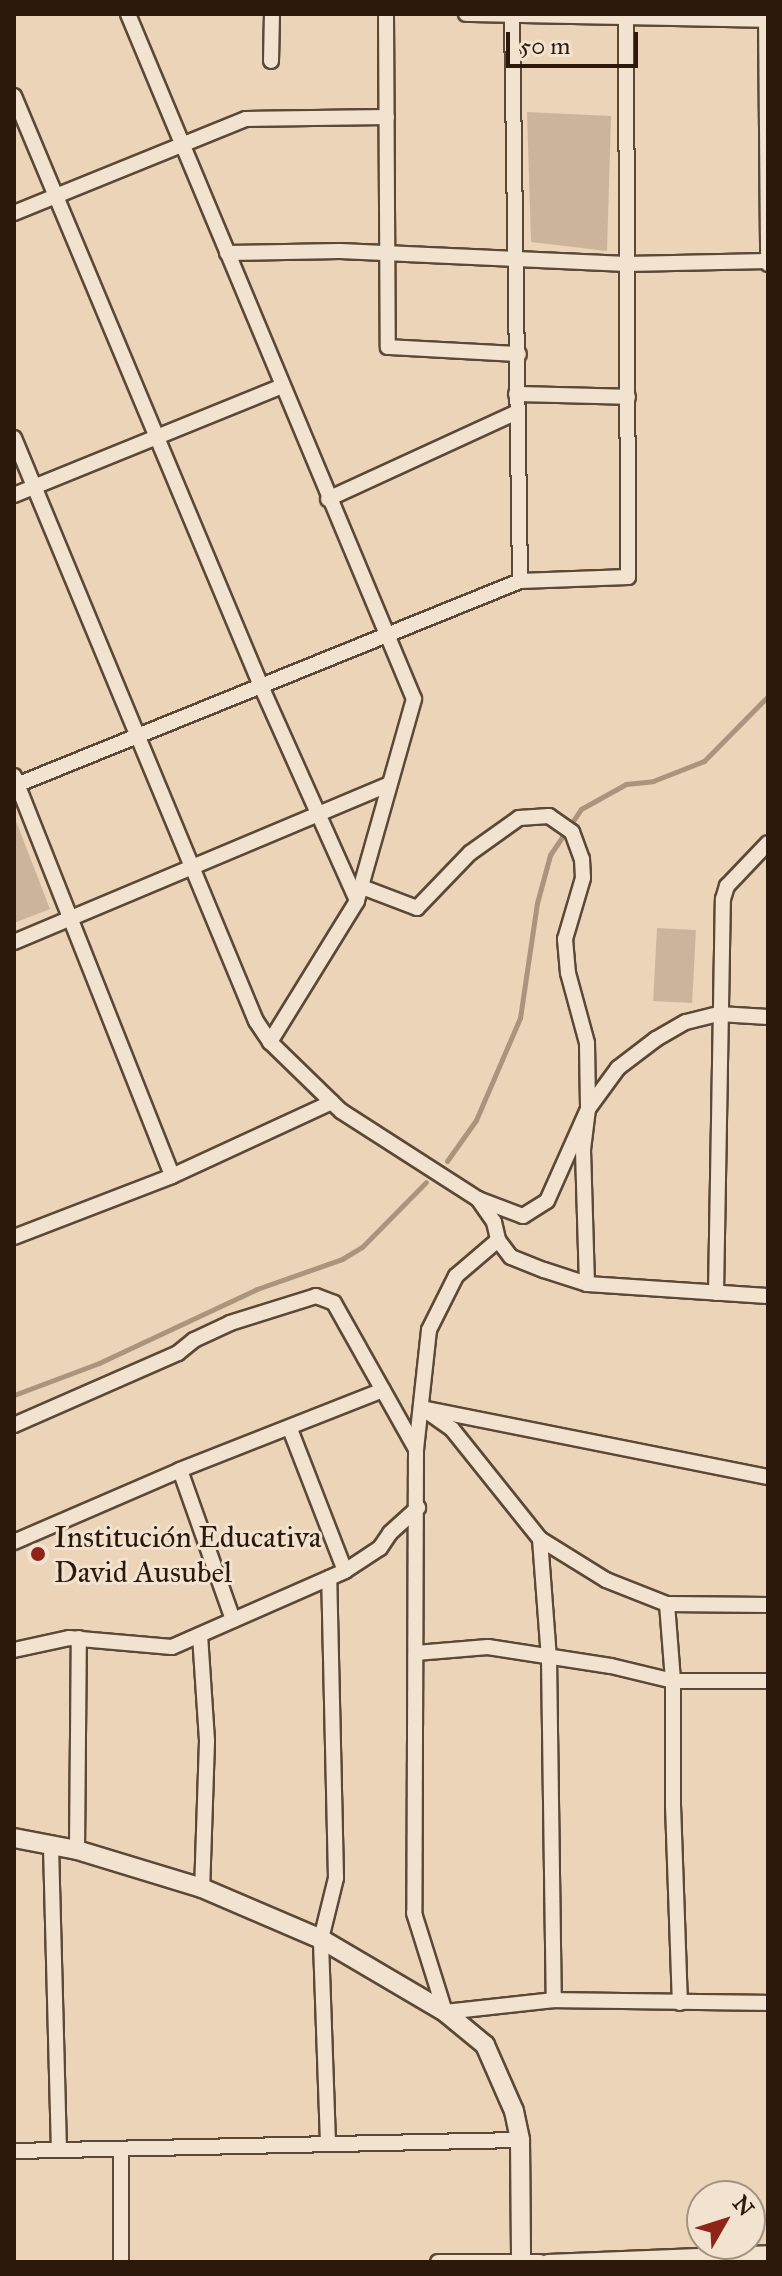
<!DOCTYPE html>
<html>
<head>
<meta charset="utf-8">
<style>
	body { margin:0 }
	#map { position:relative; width:782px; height:2276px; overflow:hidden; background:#ebd4b7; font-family:"IM FELL Great Primer",serif }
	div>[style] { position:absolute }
	.green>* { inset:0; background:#cbb49a; transform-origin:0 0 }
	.stream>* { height:5px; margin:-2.5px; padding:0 2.5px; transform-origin:2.5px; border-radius:2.5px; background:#aa947d }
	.roads { filter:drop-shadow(2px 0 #5c4837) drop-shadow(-2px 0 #5c4837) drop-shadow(0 2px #5c4837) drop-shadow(0 -2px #5c4837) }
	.minor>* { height:14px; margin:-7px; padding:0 7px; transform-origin:7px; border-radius:7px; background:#f2e3d0 }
	.tertiary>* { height:18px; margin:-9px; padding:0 9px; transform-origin:9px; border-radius:9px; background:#f2e3d0 }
	.dots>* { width:22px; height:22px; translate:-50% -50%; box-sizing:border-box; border:4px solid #f2e3d0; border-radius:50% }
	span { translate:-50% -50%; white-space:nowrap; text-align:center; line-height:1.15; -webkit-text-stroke:6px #f2e3d0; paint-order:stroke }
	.poi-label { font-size:30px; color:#2c190c }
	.left { translate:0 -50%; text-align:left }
	.frame { position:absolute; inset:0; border:16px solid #2c190c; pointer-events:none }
	.north { position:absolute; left:686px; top:2180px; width:80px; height:80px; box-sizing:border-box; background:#f2e3d0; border:2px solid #a39282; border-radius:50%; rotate:51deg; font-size:22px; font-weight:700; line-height:32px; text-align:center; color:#2c190c }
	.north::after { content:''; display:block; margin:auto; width:28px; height:36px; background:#8f2418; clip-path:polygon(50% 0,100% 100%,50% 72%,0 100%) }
	.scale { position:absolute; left:506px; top:32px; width:132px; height:36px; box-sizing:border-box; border:4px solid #2c190c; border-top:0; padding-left:10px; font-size:24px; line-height:28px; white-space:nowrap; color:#2c190c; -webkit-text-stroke:6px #f2e3d0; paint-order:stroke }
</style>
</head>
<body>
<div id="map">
	<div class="green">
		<i style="clip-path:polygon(527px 112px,611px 116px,607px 251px,531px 242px)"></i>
		<i style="clip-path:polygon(14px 816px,50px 909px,14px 923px)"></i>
		<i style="left:657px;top:928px;width:39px;height:73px;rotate:3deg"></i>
	</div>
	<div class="stream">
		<i style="left:447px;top:1161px;width:50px;rotate:-54.7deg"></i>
		<i style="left:476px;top:1120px;width:111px;rotate:-66.7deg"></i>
		<i style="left:520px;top:1018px;width:116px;rotate:-81.6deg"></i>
		<i style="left:537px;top:903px;width:50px;rotate:-74.8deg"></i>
		<i style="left:550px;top:855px;width:55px;rotate:-56deg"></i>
		<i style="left:581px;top:809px;width:51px;rotate:-29.1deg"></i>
		<i style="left:626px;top:784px;width:27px;rotate:-6deg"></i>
		<i style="left:653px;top:781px;width:55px;rotate:-21.4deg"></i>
		<i style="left:704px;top:761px;width:91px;rotate:-45.4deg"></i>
		<i style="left:14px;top:1395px;width:91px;rotate:-20.6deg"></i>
		<i style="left:99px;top:1363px;width:174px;rotate:-25.1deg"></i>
		<i style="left:257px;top:1289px;width:90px;rotate:-19.4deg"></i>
		<i style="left:342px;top:1259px;width:23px;rotate:-31deg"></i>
		<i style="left:362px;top:1247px;width:91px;rotate:-45.4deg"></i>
	</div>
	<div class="roads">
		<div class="minor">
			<i style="left:128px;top:14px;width:742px;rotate:67.34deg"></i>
			<i style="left:414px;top:699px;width:210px;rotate:105.8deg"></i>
			<i style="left:357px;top:901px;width:166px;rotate:121.7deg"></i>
			<i style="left:386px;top:14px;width:333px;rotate:89.7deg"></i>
			<i style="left:388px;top:347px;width:131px;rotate:3.1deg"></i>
			<i style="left:466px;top:14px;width:302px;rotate:1.1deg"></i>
			<i style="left:512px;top:14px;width:567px;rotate:89.19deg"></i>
			<i style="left:766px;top:14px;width:250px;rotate:89.5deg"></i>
			<i style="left:271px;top:61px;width:47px;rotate:-88.8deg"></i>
			<i style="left:14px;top:96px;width:640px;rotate:67.28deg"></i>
			<i style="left:261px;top:686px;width:235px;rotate:65.9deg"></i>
			<i style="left:14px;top:213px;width:250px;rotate:-22.1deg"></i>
			<i style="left:246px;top:119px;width:141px;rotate:-0.8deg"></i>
			<i style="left:227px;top:253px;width:113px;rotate:-1deg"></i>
			<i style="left:340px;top:251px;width:287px;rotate:2.6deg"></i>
			<i style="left:627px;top:264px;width:141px;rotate:-1.2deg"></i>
			<i style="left:516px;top:394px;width:112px;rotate:1.5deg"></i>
			<i style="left:14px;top:438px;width:631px;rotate:67.46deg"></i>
			<i style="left:256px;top:1021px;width:25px;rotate:56deg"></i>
			<i style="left:270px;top:1042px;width:99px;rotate:44.2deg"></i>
			<i style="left:341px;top:1111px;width:163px;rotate:32.7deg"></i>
			<i style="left:478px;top:1199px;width:48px;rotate:20.7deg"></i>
			<i style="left:523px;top:1216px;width:28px;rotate:-32deg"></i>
			<i style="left:547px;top:1201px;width:101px;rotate:-66deg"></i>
			<i style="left:588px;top:1109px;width:51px;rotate:-53.8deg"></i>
			<i style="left:618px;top:1068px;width:48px;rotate:-37.3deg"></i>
			<i style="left:656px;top:1039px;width:34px;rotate:-30deg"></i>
			<i style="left:686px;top:1022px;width:34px;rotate:-14deg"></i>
			<i style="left:719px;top:1014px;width:49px;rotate:3.5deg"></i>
			<i style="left:14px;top:495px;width:289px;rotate:-22.1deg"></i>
			<i style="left:328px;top:499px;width:206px;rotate:-24.7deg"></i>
			<i style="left:14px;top:776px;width:430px;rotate:68.4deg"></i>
			<i style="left:14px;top:786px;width:546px;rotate:-22.05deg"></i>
			<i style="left:520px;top:581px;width:108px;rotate:-2.1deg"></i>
			<i style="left:628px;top:577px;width:563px;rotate:-90.2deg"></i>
			<i style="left:362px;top:887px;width:59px;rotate:20.9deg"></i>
			<i style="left:417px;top:908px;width:76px;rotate:-46.1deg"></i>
			<i style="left:470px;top:853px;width:60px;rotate:-35.5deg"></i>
			<i style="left:519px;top:818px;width:30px;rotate:-4deg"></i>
			<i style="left:549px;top:816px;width:28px;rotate:35deg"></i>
			<i style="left:572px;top:832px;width:29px;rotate:70deg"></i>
			<i style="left:582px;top:859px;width:19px;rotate:87deg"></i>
			<i style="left:583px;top:878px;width:64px;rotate:106.4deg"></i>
			<i style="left:565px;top:939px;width:34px;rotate:85deg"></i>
			<i style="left:568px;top:973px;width:73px;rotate:74.8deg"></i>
			<i style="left:587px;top:1043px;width:66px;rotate:89.1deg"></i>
			<i style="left:588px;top:1109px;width:41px;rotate:97deg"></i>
			<i style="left:583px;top:1150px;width:134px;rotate:88.3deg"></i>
			<i style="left:14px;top:942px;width:405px;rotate:-22.8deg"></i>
			<i style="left:478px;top:1199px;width:28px;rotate:55deg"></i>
			<i style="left:494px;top:1222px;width:18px;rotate:77deg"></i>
			<i style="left:498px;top:1240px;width:21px;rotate:53deg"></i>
			<i style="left:511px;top:1257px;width:35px;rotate:22deg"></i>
			<i style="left:544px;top:1270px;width:45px;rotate:18deg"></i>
			<i style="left:587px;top:1284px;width:181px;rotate:3.8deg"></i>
			<i style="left:14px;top:1237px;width:169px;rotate:-21.1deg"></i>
			<i style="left:172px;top:1176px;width:176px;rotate:-24.8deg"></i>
			<i style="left:498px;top:1240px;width:55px;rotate:139.4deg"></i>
			<i style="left:456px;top:1276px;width:60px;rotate:116.6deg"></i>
			<i style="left:429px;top:1330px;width:120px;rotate:96.2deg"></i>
			<i style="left:416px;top:1449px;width:464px;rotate:90.2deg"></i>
			<i style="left:414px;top:1913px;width:104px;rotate:72.6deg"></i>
			<i style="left:445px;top:2012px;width:110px;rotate:-6.3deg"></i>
			<i style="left:554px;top:2000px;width:214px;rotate:0.8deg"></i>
			<i style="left:716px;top:1293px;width:394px;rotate:-89deg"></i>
			<i style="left:723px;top:899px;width:14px;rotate:-73deg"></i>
			<i style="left:727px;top:886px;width:59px;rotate:-46.4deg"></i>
			<i style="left:422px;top:1408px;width:37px;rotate:35deg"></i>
			<i style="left:452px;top:1429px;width:141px;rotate:51.3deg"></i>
			<i style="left:540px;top:1539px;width:78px;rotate:31.8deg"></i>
			<i style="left:606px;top:1580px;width:66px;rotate:21.5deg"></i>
			<i style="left:667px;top:1604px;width:101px;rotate:0.6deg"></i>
			<i style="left:427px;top:1409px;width:348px;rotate:11.3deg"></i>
			<i style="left:14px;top:1425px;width:179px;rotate:-23.7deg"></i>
			<i style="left:178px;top:1353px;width:21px;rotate:-39deg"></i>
			<i style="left:194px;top:1340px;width:40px;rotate:-25deg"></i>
			<i style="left:230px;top:1323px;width:90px;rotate:-17.4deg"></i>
			<i style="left:316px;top:1296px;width:19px;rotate:21deg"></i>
			<i style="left:334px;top:1303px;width:167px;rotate:60.7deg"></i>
			<i style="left:290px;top:1429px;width:152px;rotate:68.8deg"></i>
			<i style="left:180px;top:1470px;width:159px;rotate:70.5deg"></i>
			<i style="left:540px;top:1539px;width:119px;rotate:85.7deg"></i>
			<i style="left:549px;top:1658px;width:342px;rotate:89.2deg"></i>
			<i style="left:14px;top:1542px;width:181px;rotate:-23.4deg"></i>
			<i style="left:180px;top:1470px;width:218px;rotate:-21.5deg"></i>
			<i style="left:667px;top:1604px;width:77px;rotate:85.5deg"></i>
			<i style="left:673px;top:1681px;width:124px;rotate:90deg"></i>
			<i style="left:673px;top:1805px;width:198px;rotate:88deg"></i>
			<i style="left:200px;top:1635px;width:106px;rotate:86.2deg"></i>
			<i style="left:207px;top:1741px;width:147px;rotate:91.9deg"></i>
			<i style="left:14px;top:1650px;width:56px;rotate:-12.3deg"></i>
			<i style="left:69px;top:1638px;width:103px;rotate:5deg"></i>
			<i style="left:172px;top:1647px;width:189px;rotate:-23.7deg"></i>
			<i style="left:345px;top:1571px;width:42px;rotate:-33.3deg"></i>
			<i style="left:380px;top:1548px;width:18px;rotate:-56deg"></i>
			<i style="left:390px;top:1533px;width:38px;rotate:-42deg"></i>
			<i style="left:416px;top:1653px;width:72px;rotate:-4.8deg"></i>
			<i style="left:488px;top:1647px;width:124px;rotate:8.8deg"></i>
			<i style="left:611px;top:1666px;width:64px;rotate:13.6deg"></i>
			<i style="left:673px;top:1681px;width:95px"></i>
			<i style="left:51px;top:1846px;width:303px;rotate:88.5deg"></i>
			<i style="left:77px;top:1850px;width:212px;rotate:-89.5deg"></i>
			<i style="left:328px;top:2143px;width:204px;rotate:-92deg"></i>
			<i style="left:321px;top:1939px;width:63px;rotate:-76.2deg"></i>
			<i style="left:336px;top:1878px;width:300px;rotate:-91.3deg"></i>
			<i style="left:14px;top:2151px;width:506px;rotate:-1.25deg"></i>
			<i style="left:121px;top:2262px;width:113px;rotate:-90deg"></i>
			<i style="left:438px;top:2262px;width:102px"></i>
			<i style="left:548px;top:2262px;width:220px;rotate:-2.3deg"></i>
		</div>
		<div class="tertiary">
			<i style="left:14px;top:1838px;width:64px;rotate:10.8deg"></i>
			<i style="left:77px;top:1850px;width:131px;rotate:16.9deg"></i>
			<i style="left:202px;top:1888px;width:129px;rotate:23.2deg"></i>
			<i style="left:321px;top:1939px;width:144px;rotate:30.5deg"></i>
			<i style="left:445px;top:2012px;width:52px;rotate:39.5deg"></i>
			<i style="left:485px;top:2045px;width:72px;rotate:66.3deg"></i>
			<i style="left:514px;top:2111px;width:30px;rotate:78deg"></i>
			<i style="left:520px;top:2140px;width:122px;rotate:89.5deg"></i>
		</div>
	</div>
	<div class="dots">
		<i style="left:38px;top:1554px;background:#8f2418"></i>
	</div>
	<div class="poi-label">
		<span class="left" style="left:54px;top:1554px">Institución Educativa<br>David Ausubel</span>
	</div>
	<div class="frame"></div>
	<div class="north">N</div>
	<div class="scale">50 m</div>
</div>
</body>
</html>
